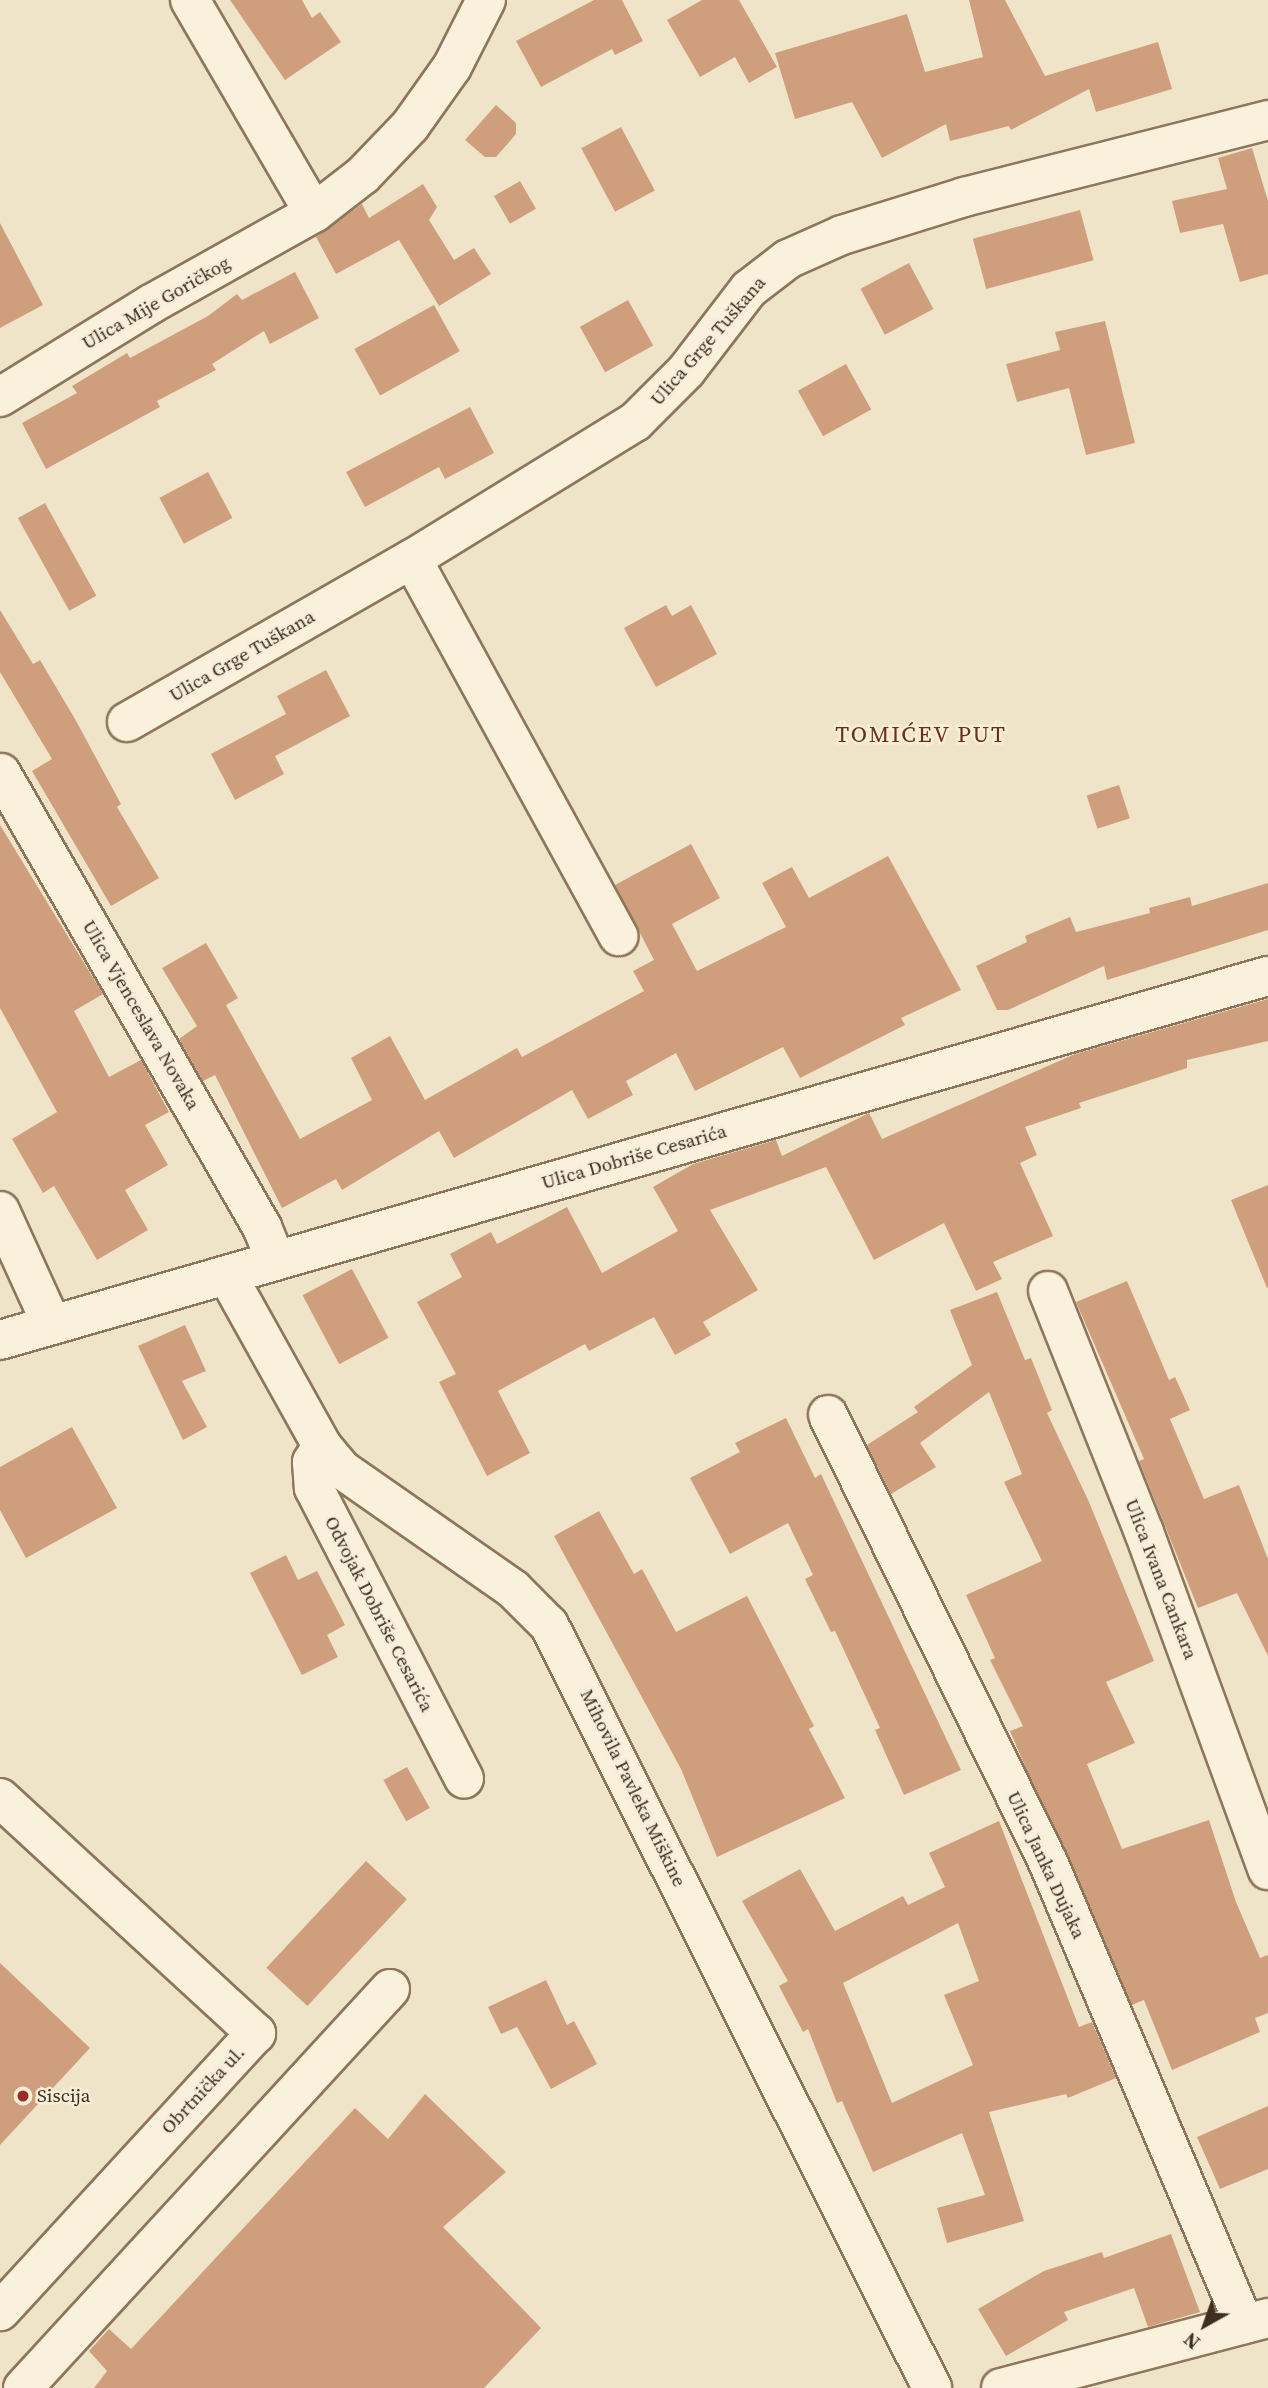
<!DOCTYPE html>
<html>
<head>
<meta charset="utf-8">
<style>
	body { margin:0 }
	#map { position:relative; width:1268px; height:2388px; overflow:hidden; background:#f0e4c8; font-family:"Source Serif 4",serif }
	div>[style] { position:absolute }
	.building>* { inset:0; background:#cf9f7d; transform-origin:0 0 }
	.roads { filter:drop-shadow(2px 0 #8d765c) drop-shadow(-2px 0 #8d765c) drop-shadow(0 2px #8d765c) drop-shadow(0 -2px #8d765c) }
	.minor>* { height:38px; margin:-19px; padding:0 19px; transform-origin:19px; border-radius:19px; background:#faf1dc }
	.dots>* { width:19px; height:19px; translate:-50% -50%; box-sizing:border-box; border:4px solid #f7eed8; border-radius:50% }
	span { translate:-50% -50%; white-space:nowrap; text-align:center; line-height:1.15; -webkit-text-stroke:5px #f7eed8; paint-order:stroke }
	.street-label { font-size:19px; color:#3d2e20 }
	.poi-label { font-size:19px; color:#3d2e20 }
	.left { translate:0 -50%; text-align:left }
	.quarter-label { font-size:23px; color:#6b2e1e; letter-spacing:2px }
	.north { position:absolute; left:1170px; top:2290px; width:70px; height:70px; -webkit-text-stroke:5px #f7eed8; paint-order:stroke; rotate:220deg; font-size:19px; font-weight:700; line-height:28px; text-align:center; color:#3d2e20 }
	.north::after { content:''; display:block; margin:auto; width:24px; height:32px; background:#3d2e20; clip-path:polygon(50% 0,100% 100%,50% 72%,0 100%) }
</style>
</head>
<body>
<div id="map">
	<div class="building">
		<i style="clip-path:polygon(230px 0,302px 0,312px 18px,320px 12px,341px 42px,285px 80px)"></i>
		<i style="clip-path:polygon(594px 0,622px 0,643px 41px,615px 55px,612px 49px,541px 87px,516px 41px)"></i>
		<i style="clip-path:polygon(702px 0,739px 0,777px 67px,749px 83px,735px 57px,700px 77px,667px 20px)"></i>
		<i style="clip-path:polygon(969px 0,1005px 0,1045px 76px,1158px 42px,1172px 89px,1096px 112px,1089px 89px,1011px 130px,1009px 126px,950px 141px,946px 124px,882px 158px,852px 102px,795px 119px,775px 53px,907px 14px,925px 72px,983px 57px)"></i>
		<i style="clip-path:polygon(496px 105px,516px 123px,516px 134px,496px 157px,485px 157px,465px 140px)"></i>
		<i style="left:621px;top:127px;width:72px;height:45px;rotate:62deg"></i>
		<i style="clip-path:polygon(1252px 148px,1268px 201px,1268px 274px,1240px 282px,1223px 224px,1180px 233px,1172px 201px,1227px 189px,1218px 158px)"></i>
		<i style="left:520px;top:181px;width:32px;height:30px;rotate:60deg"></i>
		<i style="clip-path:polygon(423px 184px,437px 207px,429px 220px,454px 260px,474px 248px,491px 274px,439px 306px,399px 240px,336px 274px,316px 237px,362px 204px,369px 218px)"></i>
		<i style="left:1080px;top:210px;width:52px;height:111px;rotate:75deg"></i>
		<i style="clip-path:polygon(0 223px,43px 305px,0 328px)"></i>
		<i style="left:909px;top:263px;width:52px;height:55px;rotate:62deg"></i>
		<i style="clip-path:polygon(295px 272px,319px 318px,270px 344px,264px 331px,212px 364px,216px 370px,157px 401px,160px 407px,46px 469px,22px 423px,77px 393px,72px 386px,127px 353px,130px 358px,208px 316px,237px 294px,242px 300px)"></i>
		<i style="left:628px;top:300px;width:52px;height:55px;rotate:61deg"></i>
		<i style="left:434px;top:305px;width:53px;height:91px;rotate:61deg"></i>
		<i style="clip-path:polygon(1105px 321px,1135px 443px,1086px 455px,1069px 388px,1017px 402px,1006px 364px,1060px 350px,1055px 332px)"></i>
		<i style="left:846px;top:364px;width:52px;height:55px;rotate:61deg"></i>
		<i style="clip-path:polygon(470px 407px,494px 453px,445px 479px,439px 467px,365px 507px,346px 472px)"></i>
		<i style="left:208px;top:472px;width:52px;height:55px;rotate:62deg"></i>
		<i style="left:45px;top:503px;width:106px;height:31px;rotate:61deg"></i>
		<i style="clip-path:polygon(666px 605px,672px 616px,691px 605px,717px 654px,656px 687px,624px 628px)"></i>
		<i style="clip-path:polygon(0 610px,33px 664px,40px 660px,75px 719px,121px 804px,117px 807px,159px 878px,111px 906px,32px 771px,52px 759px,0 672px)"></i>
		<i style="clip-path:polygon(326px 670px,350px 716px,275px 756px,284px 774px,235px 800px,211px 754px,286px 714px,277px 696px)"></i>
		<i style="left:1119px;top:785px;width:35px;height:34px;rotate:72deg"></i>
		<i style="clip-path:polygon(0 825px,103px 994px,74px 1011px,109px 1077px,141px 1060px,169px 1112px,145px 1125px,168px 1165px,125px 1190px,148px 1230px,97px 1260px,54px 1186px,43px 1193px,12px 1139px,57px 1112px,0 1008px)"></i>
		<i style="clip-path:polygon(691px 844px,720px 898px,672px 924px,697px 971px,786px 927px,762px 883px,792px 867px,809px 898px,888px 856px,961px 990px,901px 1018px,905px 1025px,800px 1078px,783px 1047px,695px 1091px,676px 1053px,626px 1081px,633px 1095px,588px 1119px,572px 1090px,454px 1158px,439px 1131px,342px 1190px,336px 1179px,282px 1208px,215px 1075px,203px 1081px,179px 1039px,197px 1026px,162px 968px,206px 943px,238px 998px,226px 1005px,300px 1139px,372px 1100px,351px 1058px,390px 1036px,425px 1100px,517px 1048px,522px 1057px,644px 991px,633px 971px,654px 960px,615px 885px)"></i>
		<i style="clip-path:polygon(1268px 883px,1268px 930px,1107px 980px,1104px 966px,1008px 1010px,997px 1010px,976px 966px,1027px 942px,1025px 936px,1070px 917px,1076px 932px,1150px 913px,1149px 908px,1190px 897px,1192px 906px)"></i>
		<i style="clip-path:polygon(1268px 999px,1268px 1041px,1187px 1060px,1187px 1068px,1079px 1103px,1081px 1108px,1025px 1127px,1037px 1155px,1020px 1163px,1053px 1236px,993px 1262px,1002px 1279px,976px 1291px,944px 1223px,874px 1260px,826px 1167px,710px 1210px,758px 1290px,703px 1322px,711px 1335px,675px 1355px,654px 1317px,589px 1351px,585px 1344px,498px 1391px,530px 1453px,487px 1476px,439px 1382px,456px 1374px,417px 1302px,462px 1277px,450px 1254px,491px 1232px,497px 1244px,567px 1207px,602px 1273px,678px 1231px,653px 1187px,693px 1164px,776px 1140px,782px 1156px,869px 1113px,882px 1139px,1075px 1054px)"></i>
		<i style="clip-path:polygon(1268px 1185px,1268px 1287px,1267px 1288px,1231px 1200px)"></i>
		<i style="left:352px;top:1269px;width:78px;height:56px;rotate:62deg"></i>
		<i style="clip-path:polygon(1127px 1281px,1169px 1380px,1175px 1377px,1190px 1410px,1170px 1419px,1204px 1499px,1239px 1485px,1268px 1559px,1268px 1656px,1237px 1593px,1198px 1608px,1139px 1461px,1144px 1459px,1076px 1302px)"></i>
		<i style="clip-path:polygon(997px 1292px,1025px 1360px,1031px 1358px,1052px 1410px,1047px 1413px,1089px 1502px,1154px 1661px,1106px 1682px,1135px 1743px,1087px 1764px,1122px 1849px,1209px 1820px,1236px 1902px,1260px 1958px,1268px 1955px,1268px 2013px,1255px 2018px,1260px 2032px,1172px 2070px,1144px 2000px,1132px 2005px,1028px 1773px,1010px 1731px,1023px 1726px,990px 1660px,995px 1658px,966px 1595px,1042px 1561px,1004px 1482px,1022px 1474px,989px 1392px,920px 1443px,936px 1467px,891px 1494px,867px 1445px,918px 1412px,914px 1407px,972px 1365px,950px 1310px)"></i>
		<i style="clip-path:polygon(185px 1325px,206px 1371px,182px 1381px,207px 1427px,183px 1440px,138px 1346px)"></i>
		<i style="clip-path:polygon(786px 1418px,815px 1478px,821px 1474px,961px 1770px,904px 1795px,875px 1730px,880px 1728px,835px 1631px,831px 1632px,805px 1579px,813px 1575px,788px 1523px,730px 1554px,690px 1478px,740px 1452px,735px 1443px)"></i>
		<i style="clip-path:polygon(72px 1427px,117px 1508px,26px 1558px,0 1510px,0 1467px)"></i>
		<i style="clip-path:polygon(599px 1511px,634px 1574px,642px 1569px,676px 1632px,747px 1596px,814px 1726px,809px 1729px,845px 1798px,717px 1857px,681px 1769px,554px 1536px)"></i>
		<i style="clip-path:polygon(286px 1555px,298px 1580px,317px 1571px,345px 1625px,327px 1635px,338px 1657px,302px 1675px,250px 1573px)"></i>
		<i style="left:407px;top:1767px;width:47px;height:27px;rotate:61deg"></i>
		<i style="clip-path:polygon(evenodd,999px 1821px,1079px 2027px,1092px 2022px,1116px 2078px,1068px 2098px,1066px 2094px,989px 2112px,1024px 2221px,947px 2243px,937px 2208px,985px 2195px,962px 2133px,873px 2172px,842px 2101px,837px 2103px,808px 2029px,803px 2032px,779px 1986px,788px 1981px,742px 1901px,800px 1869px,835px 1931px,903px 1896px,908px 1905px,945px 1887px,929px 1853px,999px 1821px,958px 1923px,979px 1981px,944px 1995px,973px 2065px,892px 2103px,843px 1983px,958px 1923px)"></i>
		<i style="left:366px;top:1861px;width:56px;height:146px;rotate:43deg"></i>
		<i style="clip-path:polygon(0 1963px,90px 2048px,0 2145px)"></i>
		<i style="clip-path:polygon(546px 1980px,567px 2025px,574px 2021px,597px 2064px,551px 2089px,517px 2027px,501px 2034px,488px 2007px)"></i>
		<i style="clip-path:polygon(425px 2094px,506px 2172px,443px 2227px,541px 2328px,484px 2388px,94px 2388px,107px 2371px,89px 2351px,109px 2329px,131px 2349px,355px 2108px,388px 2139px)"></i>
		<i style="clip-path:polygon(1268px 2106px,1268px 2169px,1220px 2189px,1197px 2137px)"></i>
		<i style="clip-path:polygon(1171px 2234px,1200px 2312px,1148px 2327px,1134px 2288px,1064px 2312px,1068px 2320px,1006px 2356px,978px 2309px,1044px 2271px,1102px 2252px,1104px 2258px)"></i>
	</div>
	<div class="roads">
		<div class="minor">
			<i style="left:190px;top:0;width:246px;rotate:59.8deg"></i>
			<i style="left:0;top:397px;width:177px;rotate:-31.6deg"></i>
			<i style="left:151px;top:304px;width:187px;rotate:-29.2deg"></i>
			<i style="left:314px;top:213px;width:62px;rotate:-37.8deg"></i>
			<i style="left:363px;top:175px;width:68px;rotate:-46.2deg"></i>
			<i style="left:410px;top:126px;width:72px;rotate:-54.6deg"></i>
			<i style="left:452px;top:67px;width:75px;rotate:-63.1deg"></i>
			<i style="left:412px;top:559px;width:430px;rotate:61.3deg"></i>
			<i style="left:127px;top:722px;width:328px;rotate:-29.8deg"></i>
			<i style="left:412px;top:559px;width:262px;rotate:-31.6deg"></i>
			<i style="left:635px;top:422px;width:72px;rotate:-45deg"></i>
			<i style="left:686px;top:371px;width:103px;rotate:-52.5deg"></i>
			<i style="left:749px;top:289px;width:49px;rotate:-37.6deg"></i>
			<i style="left:788px;top:259px;width:59px;rotate:-24deg"></i>
			<i style="left:842px;top:235px;width:128px;rotate:-17.3deg"></i>
			<i style="left:964px;top:197px;width:314px;rotate:-14.2deg"></i>
			<i style="left:1px;top:773px;width:524px;rotate:60.11deg"></i>
			<i style="left:262px;top:1227px;width:35px;rotate:68deg"></i>
			<i style="left:0;top:1211px;width:125px;rotate:65.5deg"></i>
			<i style="left:227px;top:1275px;width:196px;rotate:60.9deg"></i>
			<i style="left:322px;top:1446px;width:30px;rotate:50deg"></i>
			<i style="left:341px;top:1469px;width:210px;rotate:34.9deg"></i>
			<i style="left:513px;top:1589px;width:51px;rotate:45deg"></i>
			<i style="left:549px;top:1625px;width:854px;rotate:63.34deg"></i>
			<i style="left:1048px;top:1291px;width:259px;rotate:68.3deg"></i>
			<i style="left:1144px;top:1532px;width:360px;rotate:69.9deg"></i>
			<i style="left:0;top:1340px;width:1319px;rotate:-16.02deg"></i>
			<i style="left:828px;top:1415px;width:498px;rotate:63.8deg"></i>
			<i style="left:1048px;top:1862px;width:502px;rotate:67.01deg"></i>
			<i style="left:322px;top:1446px;width:19px;rotate:122deg"></i>
			<i style="left:312px;top:1462px;width:26px;rotate:86deg"></i>
			<i style="left:314px;top:1488px;width:327px;rotate:62.7deg"></i>
			<i style="left:0;top:1798px;width:348px;rotate:42.6deg"></i>
			<i style="left:256px;top:2033px;width:378px;rotate:132.6deg"></i>
			<i style="left:23px;top:2388px;width:542px;rotate:-47.39deg"></i>
			<i style="left:1001px;top:2388px;width:276px;rotate:-14.7deg"></i>
		</div>
	</div>
	<div class="dots">
		<i style="left:23px;top:2096px;background:#9e2a2b"></i>
	</div>
	<div class="street-label">
		<span style="left:156px;top:303px;rotate:-30deg">Ulica Mije Goričkog</span>
		<span style="left:708px;top:341px;rotate:-49deg">Ulica Grge Tuškana</span>
		<span style="left:242px;top:656px;rotate:-30deg">Ulica Grge Tuškana</span>
		<span style="left:141px;top:1015px;rotate:60deg">Ulica Vjenceslava Novaka</span>
		<span style="left:634px;top:1157px;rotate:-16deg">Ulica Dobriše Cesarića</span>
		<span style="left:1161px;top:1579px;rotate:69deg">Ulica Ivana Cankara</span>
		<span style="left:379px;top:1614px;rotate:63deg">Odvojak Dobriše Cesarića</span>
		<span style="left:633px;top:1788px;rotate:64deg">Mihovila Pavleka Miškine</span>
		<span style="left:1046px;top:1865px;rotate:65deg">Ulica Janka Dujaka</span>
		<span style="left:203px;top:2090px;rotate:-47deg">Obrtnička ul.</span>
	</div>
	<div class="poi-label">
		<span class="left" style="left:37px;top:2096px">Siscija</span>
	</div>
	<div class="quarter-label">
		<span style="left:921px;top:734px">TOMIĆEV PUT</span>
	</div>
	<div class="north">N</div>
</div>
</body>
</html>
